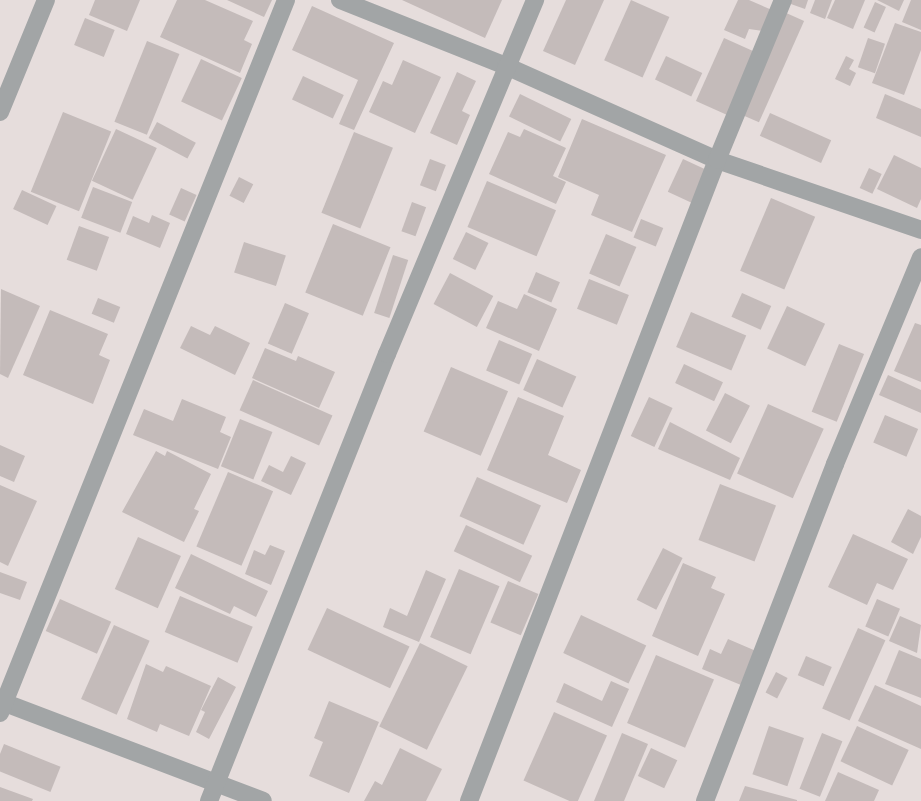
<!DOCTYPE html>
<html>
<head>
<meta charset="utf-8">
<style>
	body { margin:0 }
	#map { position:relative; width:921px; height:801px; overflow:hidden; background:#e6dddc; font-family:Georgia,serif }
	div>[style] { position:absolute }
	.building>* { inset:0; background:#c4bbba; transform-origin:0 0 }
	.minor>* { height:18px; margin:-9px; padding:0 9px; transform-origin:9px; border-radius:9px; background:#a2a5a6 }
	span { translate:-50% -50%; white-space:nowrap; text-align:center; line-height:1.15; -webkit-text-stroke:6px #fff; paint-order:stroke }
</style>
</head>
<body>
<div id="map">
	<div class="building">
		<i style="clip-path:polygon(95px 0,140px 0,127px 31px,89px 15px)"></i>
		<i style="clip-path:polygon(177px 0,205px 0,253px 21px,244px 40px,252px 44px,240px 73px,160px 37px)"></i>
		<i style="clip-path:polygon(227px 0,272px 0,264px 17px)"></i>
		<i style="clip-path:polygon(402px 0,502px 0,485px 38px)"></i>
		<i style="clip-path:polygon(566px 0,604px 0,575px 65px,543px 51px)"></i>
		<i style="left:631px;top:0;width:42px;height:66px;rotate:24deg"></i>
		<i style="clip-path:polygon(738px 0,749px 0,772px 10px,763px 31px,749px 29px,745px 39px,724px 30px)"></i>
		<i style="clip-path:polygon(789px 0,808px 0,805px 9px,788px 3px)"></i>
		<i style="clip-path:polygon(815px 0,832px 0,825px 19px,810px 13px)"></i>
		<i style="clip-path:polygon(835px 0,865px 0,853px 29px,827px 18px)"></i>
		<i style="clip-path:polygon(877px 0,904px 0,899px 11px)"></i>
		<i style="clip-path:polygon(911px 0,921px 0,921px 30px,902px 22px)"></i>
		<i style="left:875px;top:2px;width:12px;height:28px;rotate:24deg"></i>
		<i style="clip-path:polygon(312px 6px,394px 43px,354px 130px,339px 124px,358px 80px,292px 50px)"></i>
		<i style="left:784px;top:12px;width:22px;height:111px;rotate:24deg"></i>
		<i style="left:85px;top:18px;width:32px;height:29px;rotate:22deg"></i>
		<i style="clip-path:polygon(895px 23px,921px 32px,921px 50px,904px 95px,872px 83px)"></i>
		<i style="left:724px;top:38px;width:36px;height:69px;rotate:24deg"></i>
		<i style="left:868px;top:38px;width:18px;height:31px;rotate:19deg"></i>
		<i style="left:147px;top:41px;width:35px;height:87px;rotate:22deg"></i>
		<i style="left:666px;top:56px;width:40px;height:26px;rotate:25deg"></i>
		<i style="clip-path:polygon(846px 56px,854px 60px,849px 69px,856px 73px,850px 86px,835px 79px)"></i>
		<i style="left:201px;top:59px;width:45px;height:47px;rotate:25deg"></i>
		<i style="clip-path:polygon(403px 60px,441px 77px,415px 133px,369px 112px,383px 81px,392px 85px)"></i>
		<i style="clip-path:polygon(457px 72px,476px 81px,462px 111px,470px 115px,457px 145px,430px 133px)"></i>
		<i style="left:303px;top:76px;width:45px;height:26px;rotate:25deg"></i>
		<i style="left:520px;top:94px;width:57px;height:25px;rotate:26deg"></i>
		<i style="clip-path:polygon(885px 94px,921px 109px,921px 137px,876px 118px)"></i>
		<i style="left:63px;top:112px;width:52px;height:86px;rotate:22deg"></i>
		<i style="left:770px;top:113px;width:67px;height:25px;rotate:24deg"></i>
		<i style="clip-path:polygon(582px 119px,666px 155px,632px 232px,591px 215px,599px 195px,558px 177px)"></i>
		<i style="left:157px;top:122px;width:44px;height:18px;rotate:28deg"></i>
		<i style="left:116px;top:129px;width:45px;height:57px;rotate:25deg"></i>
		<i style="clip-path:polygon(524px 129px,566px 148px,553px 176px,566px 182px,556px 204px,489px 174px,508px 132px,520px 137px)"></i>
		<i style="left:354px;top:132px;width:42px;height:87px;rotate:22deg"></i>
		<i style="clip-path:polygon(894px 155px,921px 168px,921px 199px,917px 208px,877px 189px)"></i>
		<i style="left:430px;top:159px;width:17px;height:28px;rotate:21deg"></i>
		<i style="left:683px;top:159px;width:31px;height:36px;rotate:25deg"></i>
		<i style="left:869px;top:168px;width:14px;height:22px;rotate:25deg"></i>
		<i style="left:239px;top:177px;width:16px;height:21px;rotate:27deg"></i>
		<i style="left:487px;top:181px;width:75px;height:50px;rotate:23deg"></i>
		<i style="left:93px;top:187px;width:42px;height:33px;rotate:21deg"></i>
		<i style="left:181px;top:188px;width:17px;height:29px;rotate:24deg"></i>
		<i style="left:22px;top:190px;width:38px;height:21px;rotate:25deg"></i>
		<i style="left:771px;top:198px;width:48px;height:79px;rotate:23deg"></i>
		<i style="left:412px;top:202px;width:15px;height:31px;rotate:20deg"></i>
		<i style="clip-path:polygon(152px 215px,170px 223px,160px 248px,126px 234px,133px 216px,149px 223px)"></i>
		<i style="left:641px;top:219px;width:24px;height:20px;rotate:22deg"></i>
		<i style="left:333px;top:224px;width:62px;height:74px;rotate:22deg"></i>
		<i style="left:79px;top:226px;width:32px;height:36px;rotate:20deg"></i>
		<i style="left:466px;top:232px;width:25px;height:30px;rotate:26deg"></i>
		<i style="left:606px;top:234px;width:33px;height:43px;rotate:23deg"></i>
		<i style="left:244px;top:242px;width:44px;height:32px;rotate:18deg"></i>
		<i style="left:393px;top:255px;width:16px;height:61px;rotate:18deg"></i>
		<i style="left:536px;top:272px;width:26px;height:22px;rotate:23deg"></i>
		<i style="left:450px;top:273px;width:49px;height:35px;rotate:28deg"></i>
		<i style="left:589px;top:279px;width:43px;height:32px;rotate:22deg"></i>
		<i style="clip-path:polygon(1px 289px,40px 306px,8px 378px,0 374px)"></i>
		<i style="left:742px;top:293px;width:32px;height:26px;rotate:24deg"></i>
		<i style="clip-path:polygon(524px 294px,557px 309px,539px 351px,486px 328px,498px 301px,517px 309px)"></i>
		<i style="left:98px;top:298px;width:24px;height:17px;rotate:22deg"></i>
		<i style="left:285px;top:303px;width:26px;height:44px;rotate:23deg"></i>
		<i style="left:787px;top:306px;width:42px;height:47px;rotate:25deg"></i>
		<i style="clip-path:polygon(50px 310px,108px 334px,99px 355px,110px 360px,93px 404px,23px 375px)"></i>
		<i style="left:691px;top:312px;width:60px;height:38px;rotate:23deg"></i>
		<i style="clip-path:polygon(915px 323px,921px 325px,921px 382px,894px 371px)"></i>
		<i style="clip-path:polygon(191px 326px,210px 335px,215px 326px,250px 343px,235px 375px,180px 348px)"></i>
		<i style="left:499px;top:340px;width:36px;height:33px;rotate:23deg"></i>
		<i style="left:839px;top:344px;width:27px;height:73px;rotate:22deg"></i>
		<i style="clip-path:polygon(265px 348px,296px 361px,298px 356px,335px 372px,319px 408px,252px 378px)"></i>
		<i style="left:537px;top:359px;width:43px;height:34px;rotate:24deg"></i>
		<i style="left:684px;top:364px;width:43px;height:21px;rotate:25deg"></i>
		<i style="left:451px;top:367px;width:62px;height:70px;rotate:23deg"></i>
		<i style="clip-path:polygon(888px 375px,921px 390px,921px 413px,879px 395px)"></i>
		<i style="left:253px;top:380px;width:87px;height:33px;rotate:24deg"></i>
		<i style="left:725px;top:393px;width:28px;height:42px;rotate:27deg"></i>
		<i style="clip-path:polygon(518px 397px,564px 416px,548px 455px,581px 470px,567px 503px,487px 470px)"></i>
		<i style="left:649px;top:397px;width:26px;height:43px;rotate:25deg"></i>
		<i style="clip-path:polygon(182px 399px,226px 417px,220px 432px,231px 437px,218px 469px,133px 435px,144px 409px,173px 421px)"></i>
		<i style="left:768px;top:404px;width:61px;height:76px;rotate:24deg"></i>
		<i style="left:885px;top:415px;width:36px;height:30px;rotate:23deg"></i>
		<i style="left:240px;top:419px;width:35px;height:51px;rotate:22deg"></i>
		<i style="clip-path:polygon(670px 422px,740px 458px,730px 480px,658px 449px)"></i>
		<i style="clip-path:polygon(0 445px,25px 456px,14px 482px,0 476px)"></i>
		<i style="clip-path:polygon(156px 451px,165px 456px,167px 451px,211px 474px,194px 509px,199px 511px,184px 542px,122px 512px)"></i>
		<i style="clip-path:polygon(291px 456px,306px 463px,291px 495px,261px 481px,269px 465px,283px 472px)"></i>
		<i style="left:228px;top:472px;width:49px;height:81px;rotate:23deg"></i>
		<i style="left:477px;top:477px;width:70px;height:43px;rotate:24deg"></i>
		<i style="left:720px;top:484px;width:60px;height:60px;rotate:21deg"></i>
		<i style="clip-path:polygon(0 485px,37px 501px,8px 566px,0 562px)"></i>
		<i style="clip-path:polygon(908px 509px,921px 516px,921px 537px,913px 554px,891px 542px)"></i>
		<i style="left:466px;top:525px;width:73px;height:29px;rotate:25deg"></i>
		<i style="clip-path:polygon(853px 534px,908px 559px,893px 590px,877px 583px,867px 605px,828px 587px)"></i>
		<i style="left:138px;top:537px;width:47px;height:57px;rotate:24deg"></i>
		<i style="clip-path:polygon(270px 545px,285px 551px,271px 585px,245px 574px,254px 550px,265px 555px)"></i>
		<i style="left:663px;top:548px;width:22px;height:58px;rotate:27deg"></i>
		<i style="clip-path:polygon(191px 554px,268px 591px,256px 617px,234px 606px,230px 614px,175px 588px)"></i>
		<i style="clip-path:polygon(683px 563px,716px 577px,711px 588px,725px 594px,698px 656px,652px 636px)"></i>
		<i style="left:459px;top:569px;width:44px;height:74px;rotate:23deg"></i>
		<i style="clip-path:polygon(426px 570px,446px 579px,419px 642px,383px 627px,390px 608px,407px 616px)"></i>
		<i style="clip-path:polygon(0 572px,27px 582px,20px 600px,0 593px)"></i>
		<i style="left:508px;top:581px;width:33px;height:45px;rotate:23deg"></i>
		<i style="left:180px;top:596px;width:79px;height:39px;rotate:23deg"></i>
		<i style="left:60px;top:599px;width:56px;height:35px;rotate:24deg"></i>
		<i style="left:877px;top:599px;width:25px;height:30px;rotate:23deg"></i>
		<i style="left:327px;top:608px;width:91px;height:46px;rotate:25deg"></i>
		<i style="left:581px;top:615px;width:72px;height:42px;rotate:25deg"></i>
		<i style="clip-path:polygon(900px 616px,921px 625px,917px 653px,889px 641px)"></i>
		<i style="left:114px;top:625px;width:39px;height:81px;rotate:24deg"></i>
		<i style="left:858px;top:628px;width:30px;height:88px;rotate:24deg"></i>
		<i style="clip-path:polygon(728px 639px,756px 651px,741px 685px,702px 669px,710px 649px,721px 654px)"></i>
		<i style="left:420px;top:643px;width:53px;height:93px;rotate:26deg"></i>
		<i style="clip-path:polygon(899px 650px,921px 659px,921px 698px,885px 684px)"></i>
		<i style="left:656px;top:655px;width:63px;height:74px;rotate:23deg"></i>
		<i style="left:806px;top:656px;width:28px;height:21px;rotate:23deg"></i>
		<i style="clip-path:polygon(146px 664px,163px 672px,166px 666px,211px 686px,189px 736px,160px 724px,157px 732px,127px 719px)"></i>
		<i style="left:776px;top:672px;width:13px;height:23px;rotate:27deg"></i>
		<i style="clip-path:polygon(218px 677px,236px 687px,209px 739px,196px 732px,205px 712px,201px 710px)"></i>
		<i style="clip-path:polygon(611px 681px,629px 689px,612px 727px,556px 702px,564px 683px,602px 701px)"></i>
		<i style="clip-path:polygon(875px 685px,921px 706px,921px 749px,858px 721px)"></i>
		<i style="clip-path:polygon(329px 701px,379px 722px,349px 793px,309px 776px,323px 742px,314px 738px)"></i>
		<i style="left:554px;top:712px;width:58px;height:75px;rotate:24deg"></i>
		<i style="left:769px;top:726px;width:37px;height:51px;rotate:19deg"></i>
		<i style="left:857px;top:726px;width:57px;height:39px;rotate:25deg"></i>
		<i style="clip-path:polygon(622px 733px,648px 744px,624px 801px,594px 801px)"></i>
		<i style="left:822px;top:733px;width:22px;height:60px;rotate:22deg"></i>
		<i style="left:4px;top:744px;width:61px;height:27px;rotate:22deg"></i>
		<i style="clip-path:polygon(400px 748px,442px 769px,426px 801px,364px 801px,375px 781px,382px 785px)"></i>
		<i style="left:651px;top:748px;width:29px;height:31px;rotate:25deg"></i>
		<i style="clip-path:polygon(838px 772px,879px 790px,874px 801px,825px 801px)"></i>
		<i style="clip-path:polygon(745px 786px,797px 800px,797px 801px,739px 801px)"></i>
		<i style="clip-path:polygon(0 787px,33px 799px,32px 801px,0 801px)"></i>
	</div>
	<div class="minor">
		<i style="left:340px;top:0;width:179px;rotate:21.7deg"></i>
		<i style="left:506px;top:66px;width:231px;rotate:24deg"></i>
		<i style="left:717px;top:160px;width:216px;rotate:18.9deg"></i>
		<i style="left:0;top:112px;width:121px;rotate:-67.7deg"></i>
		<i style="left:0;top:701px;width:281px;rotate:20.8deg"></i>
		<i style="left:0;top:713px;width:768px;rotate:-68.14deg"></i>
		<i style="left:209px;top:801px;width:481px;rotate:-68.3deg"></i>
		<i style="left:387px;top:354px;width:384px;rotate:-67.3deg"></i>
		<i style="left:469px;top:801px;width:687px;rotate:-68.85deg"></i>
		<i style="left:717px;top:160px;width:173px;rotate:-67.6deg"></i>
		<i style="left:705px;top:801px;width:361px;rotate:-68.9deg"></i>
		<i style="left:835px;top:464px;width:224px;rotate:-67.4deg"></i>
	</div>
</div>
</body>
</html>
